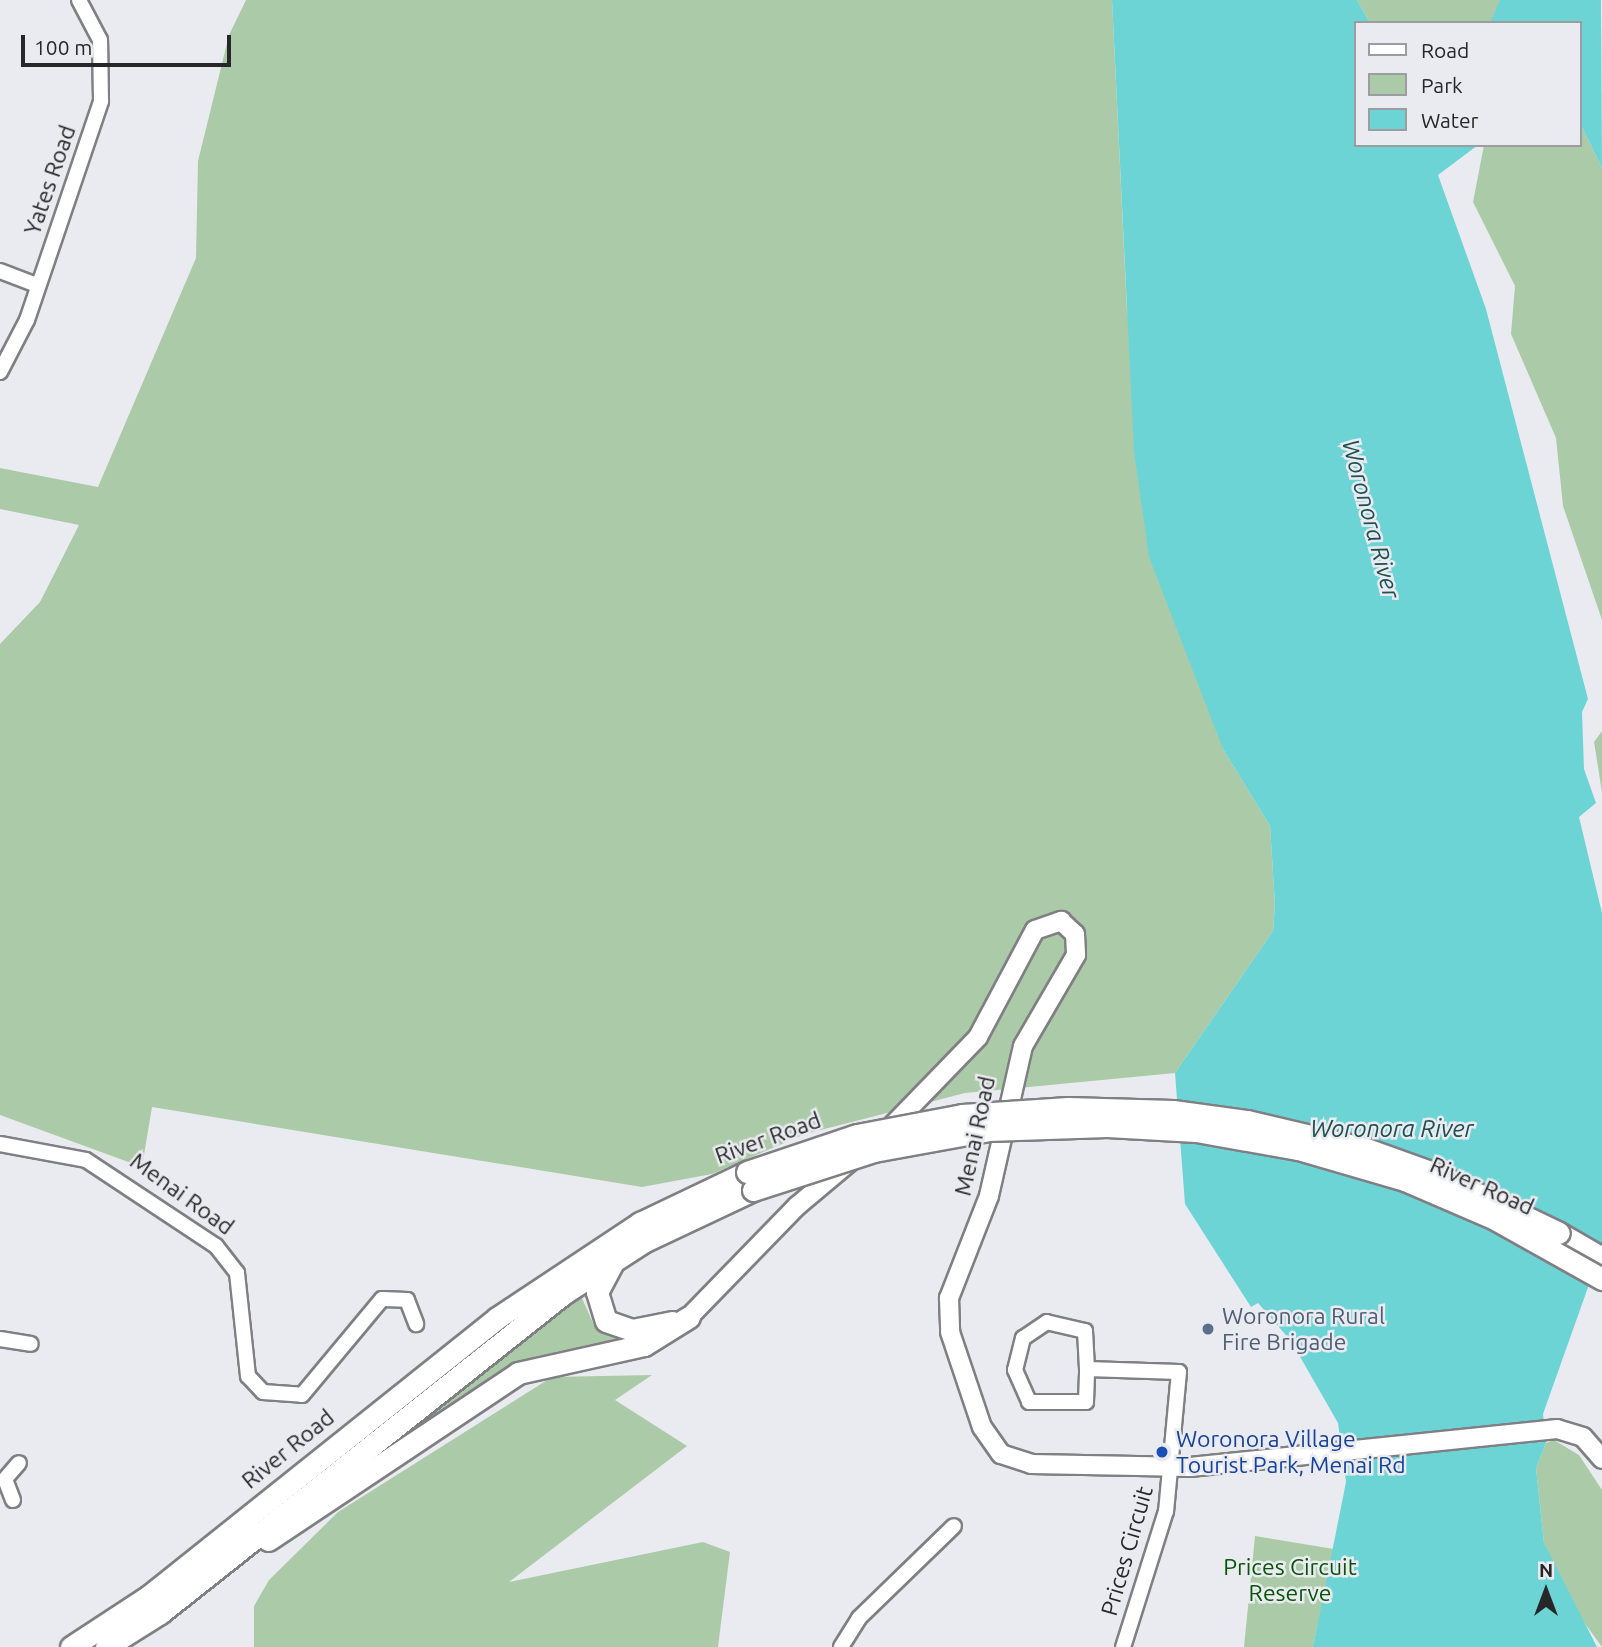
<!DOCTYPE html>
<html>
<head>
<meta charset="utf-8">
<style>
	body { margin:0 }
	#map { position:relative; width:1602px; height:1647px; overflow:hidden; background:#eaebf0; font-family:Ubuntu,sans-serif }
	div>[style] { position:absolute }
	.green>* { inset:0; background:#abcba8 }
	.water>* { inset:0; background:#6dd4d6 }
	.roads { filter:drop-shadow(2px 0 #7f7f84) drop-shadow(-2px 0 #7f7f84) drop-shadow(0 2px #7f7f84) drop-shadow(0 -2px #7f7f84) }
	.minor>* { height:14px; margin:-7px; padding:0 7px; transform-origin:7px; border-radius:7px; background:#fff }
	.tertiary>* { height:18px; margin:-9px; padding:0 9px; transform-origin:9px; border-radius:9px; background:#fff }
	.primary>* { height:21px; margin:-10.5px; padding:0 10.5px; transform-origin:10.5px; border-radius:10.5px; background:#fff }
	.bridges { filter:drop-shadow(2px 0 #7f7f84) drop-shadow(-2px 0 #7f7f84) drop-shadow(0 2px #7f7f84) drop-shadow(0 -2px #7f7f84) }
	.primary-bridge>* { height:21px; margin:-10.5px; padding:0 10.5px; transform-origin:10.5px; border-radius:10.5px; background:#fff }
	.dots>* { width:19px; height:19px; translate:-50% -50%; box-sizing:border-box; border:4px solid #eaebf0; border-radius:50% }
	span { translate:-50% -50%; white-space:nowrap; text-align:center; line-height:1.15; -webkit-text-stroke:5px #eaebf0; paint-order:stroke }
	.street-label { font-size:23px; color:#272729 }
	.service-label { font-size:23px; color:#4e5e75 }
	.left { translate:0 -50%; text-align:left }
	.transit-label { font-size:23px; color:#164399 }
	.park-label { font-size:23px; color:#075408 }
	.water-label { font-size:24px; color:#215051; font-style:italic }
	.legend { position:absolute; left:1354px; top:21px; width:228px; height:126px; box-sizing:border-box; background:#eaebf0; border:2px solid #9c9da0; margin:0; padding:9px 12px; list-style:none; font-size:21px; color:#272729 }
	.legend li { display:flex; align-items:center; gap:14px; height:35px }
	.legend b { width:35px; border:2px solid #9c9da0 }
	.north { position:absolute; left:1511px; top:1556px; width:70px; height:70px; -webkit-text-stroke:5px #eaebf0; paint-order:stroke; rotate:0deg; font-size:19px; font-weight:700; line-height:28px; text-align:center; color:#272729 }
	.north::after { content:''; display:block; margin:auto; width:24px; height:32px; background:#272729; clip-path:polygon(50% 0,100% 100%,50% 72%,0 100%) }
	.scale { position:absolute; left:21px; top:35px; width:210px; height:32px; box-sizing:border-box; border:4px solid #272729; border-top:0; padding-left:9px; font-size:21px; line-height:24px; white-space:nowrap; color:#272729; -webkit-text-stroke:5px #eaebf0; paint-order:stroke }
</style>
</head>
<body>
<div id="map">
	<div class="green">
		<i style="clip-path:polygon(246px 0,1112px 0,1127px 311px,1223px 749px,1270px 826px,1275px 904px,1273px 931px,1175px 1073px,965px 1093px,805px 1134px,712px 1174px,642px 1187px,152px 1107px,142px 1167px,0 1115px,0 644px,40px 602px,79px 525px,0 509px,0 468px,98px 487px,196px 258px,198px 161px,229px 35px)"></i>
		<i style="clip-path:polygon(1357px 0,1500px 0,1502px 7px,1490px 23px,1370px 23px)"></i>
		<i style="clip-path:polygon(1579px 121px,1602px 168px,1602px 620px,1563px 506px,1556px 438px,1511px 334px,1515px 286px,1473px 202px,1484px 145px,1579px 145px)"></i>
		<i style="clip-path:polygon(1602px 731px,1602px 792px,1594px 742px)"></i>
		<i style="clip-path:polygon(581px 1296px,594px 1325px,623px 1341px,556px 1352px,506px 1374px,418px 1429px,415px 1425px)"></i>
		<i style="clip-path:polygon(652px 1375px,615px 1400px,687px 1446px,509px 1582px,703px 1542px,730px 1552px,718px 1647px,254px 1647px,254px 1606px,269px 1580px,338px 1512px,552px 1377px)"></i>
		<i style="clip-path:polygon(1554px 1440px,1579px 1455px,1602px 1490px,1602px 1647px,1570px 1603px,1544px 1543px,1536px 1468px,1546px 1443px)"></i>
		<i style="clip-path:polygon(1255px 1536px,1334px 1549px,1313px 1647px,1244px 1647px)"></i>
	</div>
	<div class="water">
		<i style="clip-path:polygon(1112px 0,1357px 0,1370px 23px,1355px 23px,1355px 145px,1478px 145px,1438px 175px,1486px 309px,1588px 699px,1582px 712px,1584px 769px,1596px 803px,1579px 817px,1602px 913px,1602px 1248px,1543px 1414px,1546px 1443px,1536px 1468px,1544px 1543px,1597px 1647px,1313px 1647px,1346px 1482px,1338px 1423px,1291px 1341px,1258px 1303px,1251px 1307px,1185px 1204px,1175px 1073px,1273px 931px,1275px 904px,1270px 826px,1223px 749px,1149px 557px,1134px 452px)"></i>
		<i style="clip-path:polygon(1500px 0,1601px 0,1602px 168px,1579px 121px,1579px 23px,1490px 23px)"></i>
	</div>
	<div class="roads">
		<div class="minor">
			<i style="left:0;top:271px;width:40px;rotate:21deg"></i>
			<i style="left:0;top:372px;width:59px;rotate:-62.6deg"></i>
			<i style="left:27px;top:320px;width:231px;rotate:-71.3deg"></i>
			<i style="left:101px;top:101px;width:61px;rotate:-90.9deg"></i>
			<i style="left:100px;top:40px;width:45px;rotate:-117.7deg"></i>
			<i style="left:0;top:1144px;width:87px;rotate:10.5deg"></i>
			<i style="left:86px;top:1160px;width:156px;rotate:33.5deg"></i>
			<i style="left:216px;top:1246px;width:34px;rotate:52deg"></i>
			<i style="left:237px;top:1273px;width:104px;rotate:83.9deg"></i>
			<i style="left:248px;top:1376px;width:22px;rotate:47deg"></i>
			<i style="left:263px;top:1392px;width:39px;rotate:4deg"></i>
			<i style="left:302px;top:1395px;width:125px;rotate:-50.2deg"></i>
			<i style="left:382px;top:1299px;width:25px;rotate:2deg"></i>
			<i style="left:407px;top:1300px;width:26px;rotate:69deg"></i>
			<i style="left:0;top:1339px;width:31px;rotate:9deg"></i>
			<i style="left:1087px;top:1369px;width:38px;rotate:-93deg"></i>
			<i style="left:1085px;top:1331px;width:39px;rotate:-167deg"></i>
			<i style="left:1047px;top:1322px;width:29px;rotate:146deg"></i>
			<i style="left:1023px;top:1338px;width:33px;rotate:104deg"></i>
			<i style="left:1015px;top:1370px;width:35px;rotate:66deg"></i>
			<i style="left:1029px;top:1402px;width:57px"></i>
			<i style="left:1086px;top:1402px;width:33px;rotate:-88deg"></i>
			<i style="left:1087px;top:1369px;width:92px;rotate:1.9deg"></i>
			<i style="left:1179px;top:1372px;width:140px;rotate:95.3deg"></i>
			<i style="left:1166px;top:1511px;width:143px;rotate:107.5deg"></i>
			<i style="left:13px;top:1500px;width:22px;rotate:-111deg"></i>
			<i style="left:5px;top:1479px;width:21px;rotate:-49deg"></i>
			<i style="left:841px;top:1647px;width:34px;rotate:-58deg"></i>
			<i style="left:859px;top:1618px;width:132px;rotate:-44.1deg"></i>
		</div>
		<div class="tertiary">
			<i style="left:888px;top:1130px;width:129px;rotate:-45.9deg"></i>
			<i style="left:978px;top:1037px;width:121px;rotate:-62deg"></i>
			<i style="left:1035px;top:930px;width:28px;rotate:-19deg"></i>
			<i style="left:1061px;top:921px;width:19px;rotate:43deg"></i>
			<i style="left:1075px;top:934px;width:21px;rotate:87deg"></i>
			<i style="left:1076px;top:955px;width:105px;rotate:120.2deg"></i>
			<i style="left:1023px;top:1046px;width:154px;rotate:102.8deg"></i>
			<i style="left:989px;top:1196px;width:110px;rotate:111.4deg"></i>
			<i style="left:949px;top:1298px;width:34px;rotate:88deg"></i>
			<i style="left:950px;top:1332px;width:100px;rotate:71.4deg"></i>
			<i style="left:982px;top:1427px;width:33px;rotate:55deg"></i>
			<i style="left:1001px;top:1454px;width:32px;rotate:18deg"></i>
			<i style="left:1031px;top:1464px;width:159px;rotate:1.1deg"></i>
			<i style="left:1190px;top:1467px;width:369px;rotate:-5.9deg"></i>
			<i style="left:1557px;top:1429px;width:27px;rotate:17deg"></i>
			<i style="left:1583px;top:1437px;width:29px;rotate:49deg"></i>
			<i style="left:689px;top:1317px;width:155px;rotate:-45.8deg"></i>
			<i style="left:797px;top:1206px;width:73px;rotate:-40deg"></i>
		</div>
		<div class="primary">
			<i style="left:1559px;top:1233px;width:50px;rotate:30.2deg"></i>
			<i style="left:612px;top:1264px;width:32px;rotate:118deg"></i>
			<i style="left:597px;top:1292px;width:30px;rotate:73deg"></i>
			<i style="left:606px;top:1321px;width:28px;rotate:19deg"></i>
			<i style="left:632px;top:1330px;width:41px;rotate:-11.3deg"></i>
			<i style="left:268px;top:1540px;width:301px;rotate:-33.7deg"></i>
			<i style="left:518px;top:1373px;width:129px;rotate:-12.5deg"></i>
			<i style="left:644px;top:1345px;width:53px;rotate:-31.9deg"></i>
			<i style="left:71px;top:1647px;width:93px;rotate:-33.2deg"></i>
			<i style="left:149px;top:1596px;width:445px;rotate:-38.6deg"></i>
			<i style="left:497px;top:1318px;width:172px;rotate:-33.6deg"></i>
			<i style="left:640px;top:1223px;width:119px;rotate:-25.5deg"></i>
			<i style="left:106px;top:1647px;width:64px;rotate:-32.2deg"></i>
			<i style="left:160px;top:1613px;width:514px;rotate:-38.36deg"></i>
			<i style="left:563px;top:1294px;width:98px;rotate:-32.9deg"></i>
			<i style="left:645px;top:1241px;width:119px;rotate:-25.3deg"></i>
		</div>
	</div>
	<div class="bridges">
		<div class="primary-bridge">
			<i style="left:747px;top:1172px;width:116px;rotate:-18.6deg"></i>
			<i style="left:857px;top:1135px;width:107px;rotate:-10.8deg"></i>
			<i style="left:962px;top:1115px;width:106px;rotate:-3.8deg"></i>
			<i style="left:1068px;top:1108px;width:105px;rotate:1.6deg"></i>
			<i style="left:1173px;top:1111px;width:75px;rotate:7.7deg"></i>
			<i style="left:1247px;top:1121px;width:122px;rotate:13.2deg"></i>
			<i style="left:1366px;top:1149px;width:74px;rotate:19.7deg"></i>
			<i style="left:1436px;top:1174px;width:136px;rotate:25.6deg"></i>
			<i style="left:753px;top:1190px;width:127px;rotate:-17.9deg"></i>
			<i style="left:874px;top:1151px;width:116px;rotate:-10.4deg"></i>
			<i style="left:988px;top:1130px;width:119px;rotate:-1.9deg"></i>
			<i style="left:1107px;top:1126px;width:89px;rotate:3.2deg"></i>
			<i style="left:1196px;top:1131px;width:104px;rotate:10deg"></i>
			<i style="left:1298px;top:1149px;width:111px;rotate:16.2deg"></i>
			<i style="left:1405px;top:1180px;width:98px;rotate:23.4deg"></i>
			<i style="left:1495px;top:1219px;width:123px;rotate:29.3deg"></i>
		</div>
	</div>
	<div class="dots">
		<i style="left:1208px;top:1329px;background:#5c6f8a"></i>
		<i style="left:1162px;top:1452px;background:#1a4fb4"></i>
	</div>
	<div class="street-label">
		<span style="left:50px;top:180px;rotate:-71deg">Yates Road</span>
		<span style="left:975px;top:1136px;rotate:-78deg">Menai Road</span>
		<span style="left:768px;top:1138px;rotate:-20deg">River Road</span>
		<span style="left:1482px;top:1186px;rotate:24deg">River Road</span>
		<span style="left:182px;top:1194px;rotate:36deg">Menai Road</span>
		<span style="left:288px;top:1449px;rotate:-39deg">River Road</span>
		<span style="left:1127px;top:1551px;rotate:-74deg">Prices Circuit</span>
	</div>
	<div class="service-label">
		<span class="left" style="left:1222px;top:1329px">Woronora Rural<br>Fire Brigade</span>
	</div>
	<div class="transit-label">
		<span class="left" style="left:1176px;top:1452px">Woronora Village<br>Tourist Park, Menai Rd</span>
	</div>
	<div class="park-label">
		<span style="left:1290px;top:1580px">Prices Circuit<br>Reserve</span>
	</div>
	<div class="water-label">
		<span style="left:1371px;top:519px;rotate:75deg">Woronora River</span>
		<span style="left:1392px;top:1129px">Woronora River</span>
	</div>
	<ul class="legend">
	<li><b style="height:9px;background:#fff"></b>Road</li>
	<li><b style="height:19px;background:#abcba8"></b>Park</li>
	<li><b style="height:19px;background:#6dd4d6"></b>Water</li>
	</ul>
	<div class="north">N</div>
	<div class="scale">100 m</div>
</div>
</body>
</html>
